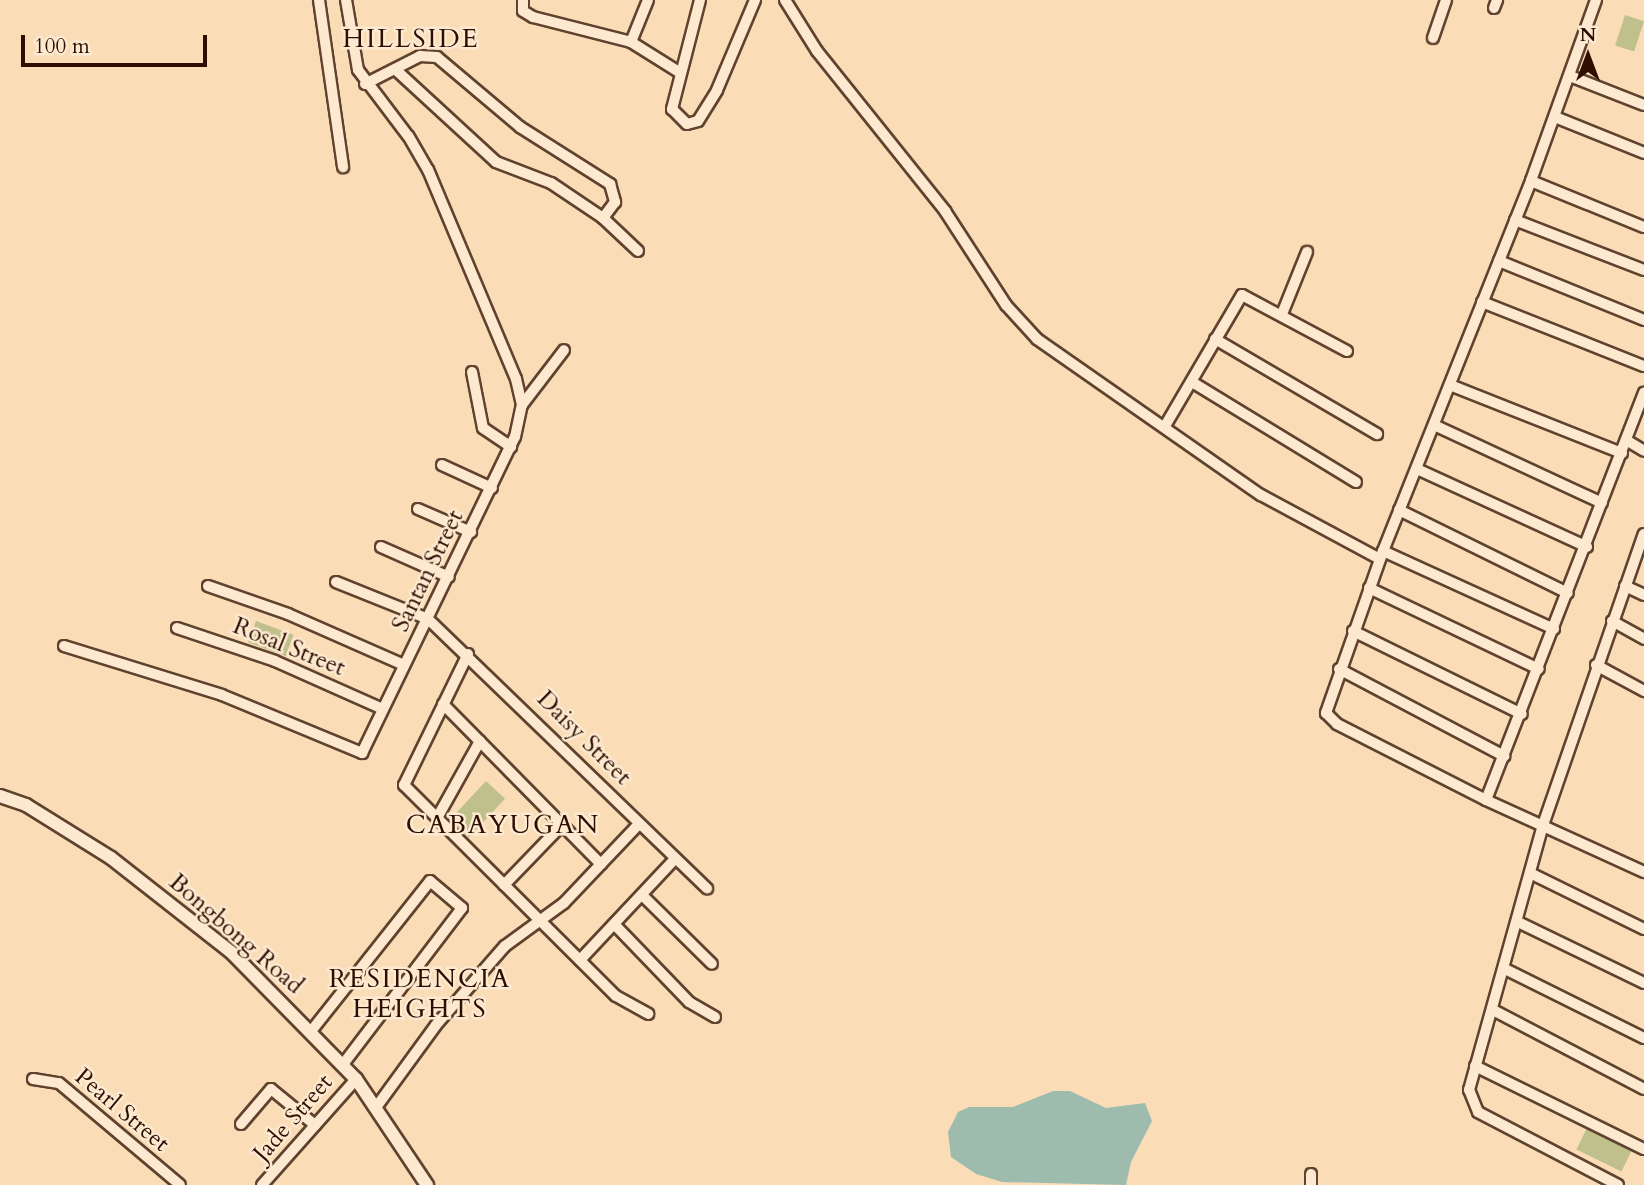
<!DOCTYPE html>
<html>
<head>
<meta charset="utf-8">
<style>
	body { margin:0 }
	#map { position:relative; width:1644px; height:1185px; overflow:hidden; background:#faddb6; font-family:Cardo,serif }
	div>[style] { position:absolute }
	.green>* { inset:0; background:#c0c08c; transform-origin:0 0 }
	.water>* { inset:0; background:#9ebcad }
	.roads { filter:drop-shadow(2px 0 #60422e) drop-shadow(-2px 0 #60422e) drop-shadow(0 2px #60422e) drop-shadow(0 -2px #60422e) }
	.minor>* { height:10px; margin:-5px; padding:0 5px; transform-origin:5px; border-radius:5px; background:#fce9d0 }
	.tertiary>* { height:12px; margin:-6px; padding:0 6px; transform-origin:6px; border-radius:6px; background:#fce9d0 }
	span { translate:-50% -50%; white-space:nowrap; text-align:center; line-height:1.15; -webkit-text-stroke:5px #fce9d0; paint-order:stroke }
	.street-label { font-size:24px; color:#2d0e01 }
	.neighbourhood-label { font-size:26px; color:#2d0e01; letter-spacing:2px }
	.north { position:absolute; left:1553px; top:21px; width:70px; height:70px; -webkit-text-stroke:5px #fce9d0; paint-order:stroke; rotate:0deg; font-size:19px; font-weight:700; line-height:28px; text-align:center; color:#2d0e01 }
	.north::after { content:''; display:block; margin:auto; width:24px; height:32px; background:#2d0e01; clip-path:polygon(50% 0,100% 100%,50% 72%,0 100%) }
	.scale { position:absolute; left:21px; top:35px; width:186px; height:32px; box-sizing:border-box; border:4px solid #2d0e01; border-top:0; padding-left:9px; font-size:21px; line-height:24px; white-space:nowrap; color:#2d0e01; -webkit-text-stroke:5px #fce9d0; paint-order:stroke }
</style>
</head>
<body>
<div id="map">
	<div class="green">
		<i style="left:1625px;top:15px;width:20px;height:32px;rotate:18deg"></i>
		<i style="left:256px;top:621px;width:40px;height:23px;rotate:20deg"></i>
		<i style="left:486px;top:781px;width:26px;height:53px;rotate:43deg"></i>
		<i style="left:1587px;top:1128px;width:50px;height:24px;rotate:26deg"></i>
	</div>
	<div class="water">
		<i style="clip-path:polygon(1053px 1091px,1070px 1091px,1106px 1108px,1145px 1103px,1152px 1121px,1131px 1162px,1126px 1185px,1002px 1182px,976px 1174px,951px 1157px,948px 1132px,958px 1112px,969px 1107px,1013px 1107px)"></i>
	</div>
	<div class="roads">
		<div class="minor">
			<i style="left:319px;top:0;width:169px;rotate:81.8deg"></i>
			<i style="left:523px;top:0;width:11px;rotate:90deg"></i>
			<i style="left:523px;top:11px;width:12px;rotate:31deg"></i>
			<i style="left:533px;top:17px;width:101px;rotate:14.3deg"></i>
			<i style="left:631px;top:42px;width:57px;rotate:32deg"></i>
			<i style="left:700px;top:0;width:113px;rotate:104.4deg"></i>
			<i style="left:672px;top:109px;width:21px;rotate:45deg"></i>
			<i style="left:687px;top:124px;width:11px;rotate:-15deg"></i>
			<i style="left:698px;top:121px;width:36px;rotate:-58deg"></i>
			<i style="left:717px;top:90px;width:98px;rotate:-67.1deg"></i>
			<i style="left:785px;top:0;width:60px;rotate:57.9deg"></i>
			<i style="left:817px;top:51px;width:205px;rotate:51.3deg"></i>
			<i style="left:945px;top:211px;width:112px;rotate:57deg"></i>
			<i style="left:1006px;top:305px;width:46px;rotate:47.6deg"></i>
			<i style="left:1037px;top:339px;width:273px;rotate:34.9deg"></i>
			<i style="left:1261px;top:495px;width:135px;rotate:28.3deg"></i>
			<i style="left:1596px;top:0;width:192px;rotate:109.8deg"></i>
			<i style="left:1531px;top:181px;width:399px;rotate:111.8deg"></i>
			<i style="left:1383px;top:551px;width:172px;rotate:109.4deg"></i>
			<i style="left:1326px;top:713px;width:16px;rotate:45deg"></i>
			<i style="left:1337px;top:724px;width:167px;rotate:27deg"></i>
			<i style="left:1486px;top:800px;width:174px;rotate:24.5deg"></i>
			<i style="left:1494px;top:8px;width:9px;rotate:-69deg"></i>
			<i style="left:1433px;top:38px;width:40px;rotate:-71.1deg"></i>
			<i style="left:631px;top:42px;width:45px;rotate:-68deg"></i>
			<i style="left:396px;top:70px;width:136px;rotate:42.6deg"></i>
			<i style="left:496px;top:162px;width:59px;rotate:20.9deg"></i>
			<i style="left:551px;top:183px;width:63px;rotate:33.9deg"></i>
			<i style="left:603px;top:218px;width:48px;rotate:43.3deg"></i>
			<i style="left:1570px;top:76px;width:79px;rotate:21.4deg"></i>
			<i style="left:365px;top:84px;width:62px;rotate:-27deg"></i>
			<i style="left:420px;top:56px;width:17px;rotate:3deg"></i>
			<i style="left:437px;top:57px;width:109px;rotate:40.1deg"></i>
			<i style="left:520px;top:127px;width:107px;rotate:32.3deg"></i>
			<i style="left:610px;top:184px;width:19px;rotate:74deg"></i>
			<i style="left:615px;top:202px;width:20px;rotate:127deg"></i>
			<i style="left:1555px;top:117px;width:96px;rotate:22deg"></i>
			<i style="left:1531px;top:181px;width:122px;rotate:22.2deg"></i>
			<i style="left:1515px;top:220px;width:138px;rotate:21.2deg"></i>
			<i style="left:1499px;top:261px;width:157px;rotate:22.1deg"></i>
			<i style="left:1482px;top:302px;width:174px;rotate:21.6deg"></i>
			<i style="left:1282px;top:314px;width:67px;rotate:-68deg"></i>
			<i style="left:1215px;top:339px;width:188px;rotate:30.4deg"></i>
			<i style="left:472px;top:372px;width:57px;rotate:78.9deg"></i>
			<i style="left:483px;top:428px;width:34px;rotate:34deg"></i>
			<i style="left:1192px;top:382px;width:192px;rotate:31.4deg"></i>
			<i style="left:1450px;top:385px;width:185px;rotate:21.6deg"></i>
			<i style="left:522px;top:405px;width:69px;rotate:-52.6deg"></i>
			<i style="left:1434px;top:425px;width:185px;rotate:24.9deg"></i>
			<i style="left:1165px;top:426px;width:152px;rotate:-59.6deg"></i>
			<i style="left:1242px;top:295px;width:119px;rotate:28.1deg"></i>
			<i style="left:1626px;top:440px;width:21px;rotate:31deg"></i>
			<i style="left:442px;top:465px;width:55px;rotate:24.7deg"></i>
			<i style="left:1417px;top:469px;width:187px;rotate:24.6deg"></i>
			<i style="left:418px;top:509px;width:58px;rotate:23.5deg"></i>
			<i style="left:1399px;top:510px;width:188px;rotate:26.2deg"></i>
			<i style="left:381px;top:547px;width:74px;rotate:23.8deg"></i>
			<i style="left:1383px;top:551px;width:188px;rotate:24.5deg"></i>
			<i style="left:336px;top:582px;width:99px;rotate:21.9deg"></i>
			<i style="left:428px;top:619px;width:388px;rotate:44deg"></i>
			<i style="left:208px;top:586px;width:85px;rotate:19.3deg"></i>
			<i style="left:288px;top:614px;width:127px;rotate:23.7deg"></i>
			<i style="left:1625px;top:586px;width:21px;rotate:25deg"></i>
			<i style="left:1369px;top:588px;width:188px;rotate:25.5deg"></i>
			<i style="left:1612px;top:621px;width:37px;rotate:29deg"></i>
			<i style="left:177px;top:628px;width:103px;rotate:18.6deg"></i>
			<i style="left:275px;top:661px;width:118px;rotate:24deg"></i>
			<i style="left:1353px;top:631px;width:188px;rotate:26.2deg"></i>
			<i style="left:64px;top:646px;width:165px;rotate:17.2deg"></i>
			<i style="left:222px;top:695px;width:152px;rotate:22.5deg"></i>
			<i style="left:362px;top:753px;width:351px;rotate:-64.2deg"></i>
			<i style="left:515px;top:437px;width:33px;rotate:-78deg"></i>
			<i style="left:522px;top:405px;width:27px;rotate:-103deg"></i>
			<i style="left:516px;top:379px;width:227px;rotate:-112.8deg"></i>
			<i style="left:428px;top:170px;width:39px;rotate:-120deg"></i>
			<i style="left:408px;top:136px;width:83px;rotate:-127.1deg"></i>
			<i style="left:358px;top:70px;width:71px;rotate:-99.7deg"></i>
			<i style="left:468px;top:654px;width:146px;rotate:116deg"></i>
			<i style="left:404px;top:785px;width:299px;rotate:44.9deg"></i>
			<i style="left:616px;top:996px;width:37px;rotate:29deg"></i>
			<i style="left:1596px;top:665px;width:55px;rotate:28.4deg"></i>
			<i style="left:1339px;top:669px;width:187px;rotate:27.8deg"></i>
			<i style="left:443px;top:704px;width:225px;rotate:45.4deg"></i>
			<i style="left:1486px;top:800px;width:437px;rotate:-68.8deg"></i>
			<i style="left:437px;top:818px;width:88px;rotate:-60.8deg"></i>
			<i style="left:1530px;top:873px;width:127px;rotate:26.2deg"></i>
			<i style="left:504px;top:885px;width:83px;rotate:-46deg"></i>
			<i style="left:642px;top:895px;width:98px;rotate:44.6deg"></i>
			<i style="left:1518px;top:922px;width:140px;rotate:25.8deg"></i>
			<i style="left:614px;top:924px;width:108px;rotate:46.1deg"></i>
			<i style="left:689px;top:1002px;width:30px;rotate:30deg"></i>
			<i style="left:580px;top:960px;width:139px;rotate:-46.8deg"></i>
			<i style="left:1505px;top:969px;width:155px;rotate:26.4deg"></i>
			<i style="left:1493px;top:1010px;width:170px;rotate:27.6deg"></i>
			<i style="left:312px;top:1030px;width:190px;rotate:-51.6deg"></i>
			<i style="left:430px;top:881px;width:42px;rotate:40.2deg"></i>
			<i style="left:462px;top:908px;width:196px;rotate:127.3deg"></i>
			<i style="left:1475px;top:1066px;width:188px;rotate:26.2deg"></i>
			<i style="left:33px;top:1079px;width:26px;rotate:9deg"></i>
			<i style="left:59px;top:1083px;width:158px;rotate:40.1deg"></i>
			<i style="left:377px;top:1106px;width:100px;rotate:-53.9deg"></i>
			<i style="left:436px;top:1025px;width:105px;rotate:-48.9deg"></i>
			<i style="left:505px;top:946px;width:73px;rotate:-36.1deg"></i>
			<i style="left:564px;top:903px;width:109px;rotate:-46.5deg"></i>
			<i style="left:241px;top:1124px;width:46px;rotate:-49.4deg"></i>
			<i style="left:271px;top:1089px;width:57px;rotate:39.3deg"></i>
			<i style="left:1311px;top:1174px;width:11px;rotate:90deg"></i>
			<i style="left:262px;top:1185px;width:142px;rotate:-48.4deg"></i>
			<i style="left:1618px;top:1185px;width:158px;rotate:-152.5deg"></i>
			<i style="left:1478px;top:1112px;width:24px;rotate:-112deg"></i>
			<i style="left:1469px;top:1090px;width:275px;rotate:-74.4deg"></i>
			<i style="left:1543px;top:825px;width:308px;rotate:-70.9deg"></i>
		</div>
		<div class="tertiary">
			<i style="left:0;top:796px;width:28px;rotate:19deg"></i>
			<i style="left:26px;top:805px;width:100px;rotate:31.9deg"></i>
			<i style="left:111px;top:858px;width:152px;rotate:38.1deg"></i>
			<i style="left:231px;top:952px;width:178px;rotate:45.5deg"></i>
			<i style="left:356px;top:1079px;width:128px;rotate:56.2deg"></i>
		</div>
	</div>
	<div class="street-label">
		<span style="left:428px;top:571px;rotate:-64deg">Santan Street</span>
		<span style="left:289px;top:647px;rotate:22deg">Rosal Street</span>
		<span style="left:584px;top:738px;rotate:45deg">Daisy Street</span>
		<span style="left:236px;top:934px;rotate:41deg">Bongbong Road</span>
		<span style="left:122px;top:1110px;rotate:40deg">Pearl Street</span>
		<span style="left:293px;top:1118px;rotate:-49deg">Jade Street</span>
	</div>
	<div class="neighbourhood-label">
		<span style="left:411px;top:39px">HILLSIDE</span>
		<span style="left:503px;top:825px">CABAYUGAN</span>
		<span style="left:420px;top:994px">RESIDENCIA<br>HEIGHTS</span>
	</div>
	<div class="north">N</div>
	<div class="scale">100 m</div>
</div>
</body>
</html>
